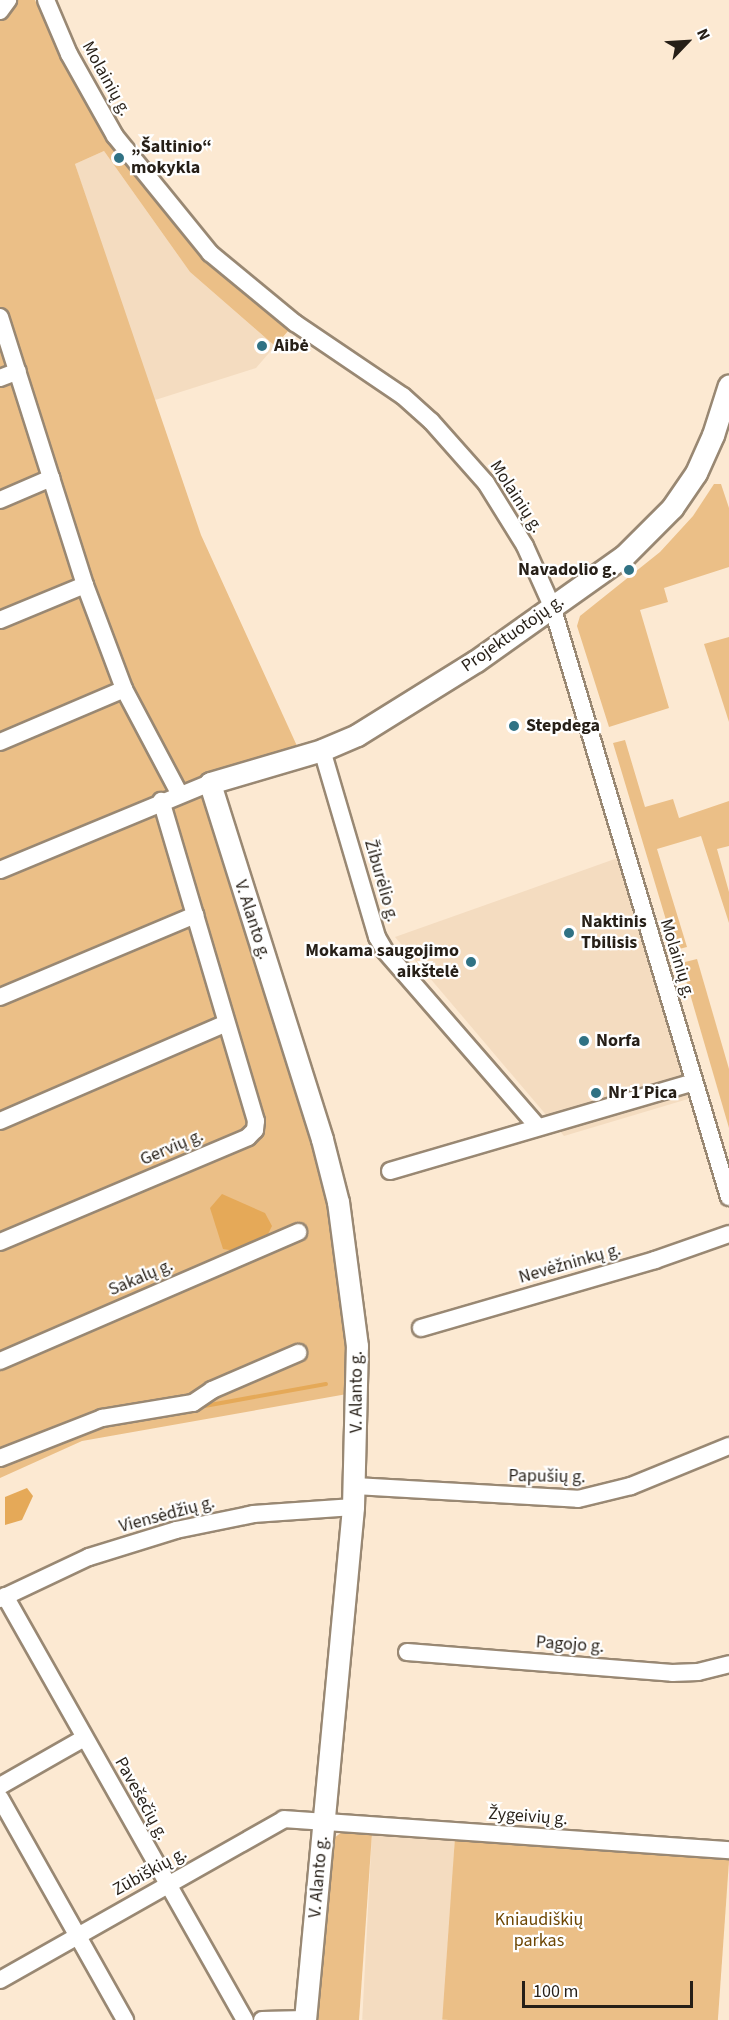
<!DOCTYPE html>
<html>
<head>
<meta charset="utf-8">
<style>
	body { margin:0 }
	#map { position:relative; width:729px; height:2020px; overflow:hidden; background:#fce9d2; font-family:"Source Sans 3",sans-serif }
	div>[style] { position:absolute }
	.built>* { inset:0; background:#f4dcc0; transform-origin:0 0 }
	.green>* { inset:0; background:#ebbf87; transform-origin:0 0 }
	.water>* { inset:0; background:#e5a958 }
	.stream>* { height:4px; margin:-2px; padding:0 2px; transform-origin:2px; border-radius:2px; background:#e5a958 }
	.roads { filter:drop-shadow(2px 0 #998873) drop-shadow(-2px 0 #998873) drop-shadow(0 2px #998873) drop-shadow(0 -2px #998873) }
	.minor>* { height:16px; margin:-8px; padding:0 8px; transform-origin:8px; border-radius:8px; background:#fff }
	.major>* { height:21px; margin:-10.5px; padding:0 10.5px; transform-origin:10.5px; border-radius:10.5px; background:#fff }
	.dots>* { width:16px; height:16px; translate:-50% -50%; box-sizing:border-box; border:3px solid #fff; border-radius:50% }
	span { translate:-50% -50%; white-space:nowrap; text-align:center; line-height:1.15; -webkit-text-stroke:4.5px #fff; paint-order:stroke }
	.street-label { font-size:18px; color:#261f17 }
	.poi-label { font-size:18px; color:#261f17; font-weight:700 }
	.left { translate:0 -50%; text-align:left }
	.right { translate:-100% -50%; text-align:right }
	.park-label { font-size:18px; color:#6e4704 }
	.north { position:absolute; left:657px; top:12px; width:60px; height:60px; -webkit-text-stroke:4px #fff; paint-order:stroke; rotate:65deg; font-size:16px; font-weight:700; line-height:24px; text-align:center; color:#261f17 }
	.north::after { content:''; display:block; margin:auto; width:21px; height:27px; background:#261f17; clip-path:polygon(50% 0,100% 100%,50% 72%,0 100%) }
	.scale { position:absolute; left:522px; top:1981px; width:171px; height:27px; box-sizing:border-box; border:3px solid #261f17; border-top:0; padding-left:8px; font-size:18px; line-height:21px; white-space:nowrap; color:#261f17; -webkit-text-stroke:4px #fff; paint-order:stroke }
</style>
</head>
<body>
<div id="map">
	<div class="built">
		<i style="clip-path:polygon(104px 151px,190px 272px,275px 346px,256px 368px,152px 401px,75px 164px)"></i>
		<i style="clip-path:polygon(626px 855px,698px 1096px,564px 1136px,395px 937px)"></i>
		<i style="left:372px;top:1833px;width:83px;height:187px;rotate:3deg"></i>
	</div>
	<div class="green">
		<i style="clip-path:polygon(0 0,35px 0,78px 89px,111px 144px,295px 323px,275px 346px,190px 272px,104px 151px,75px 164px,201px 535px,302px 757px,210px 783px,210px 805px,221px 860px,236px 906px,251px 937px,330px 1201px,350px 1351px,347px 1394px,82px 1441px,0 1478px)"></i>
		<i style="clip-path:polygon(714px 484px,721px 484px,729px 508px,729px 567px,664px 588px,668px 602px,640px 610px,669px 708px,609px 727px,577px 626px,580px 616px,660px 552px,693px 516px)"></i>
		<i style="clip-path:polygon(729px 637px,729px 722px,704px 644px)"></i>
		<i style="clip-path:polygon(625px 740px,645px 807px,673px 799px,679px 818px,729px 801px,729px 846px,717px 849px,729px 892px,729px 923px,701px 836px,657px 849px,687px 947px,675px 950px,613px 743px)"></i>
		<i style="clip-path:polygon(697px 959px,729px 1069px,729px 1128px,681px 963px)"></i>
		<i style="clip-path:polygon(346px 1829px,372px 1833px,359px 2020px,314px 2020px,330px 1841px)"></i>
		<i style="left:455px;top:1837px;width:275px;height:183px;rotate:4deg"></i>
	</div>
	<div class="water">
		<i style="clip-path:polygon(222px 1194px,265px 1213px,272px 1226px,266px 1238px,236px 1251px,223px 1249px,210px 1208px)"></i>
		<i style="clip-path:polygon(27px 1488px,33px 1496px,22px 1520px,5px 1525px,5px 1497px)"></i>
	</div>
	<div class="stream">
		<i style="left:199px;top:1407px;width:129px;rotate:-10.3deg"></i>
	</div>
	<div class="roads">
		<div class="minor">
			<i style="left:46px;top:0;width:59px;rotate:66.9deg"></i>
			<i style="left:69px;top:54px;width:94px;rotate:60.7deg"></i>
			<i style="left:115px;top:136px;width:151px;rotate:50.9deg"></i>
			<i style="left:210px;top:253px;width:110px;rotate:39.5deg"></i>
			<i style="left:295px;top:323px;width:130px;rotate:34.1deg"></i>
			<i style="left:403px;top:396px;width:38px;rotate:42deg"></i>
			<i style="left:431px;top:421px;width:83px;rotate:48.4deg"></i>
			<i style="left:486px;top:483px;width:74px;rotate:58.2deg"></i>
			<i style="left:525px;top:546px;width:66px;rotate:65.8deg"></i>
			<i style="left:552px;top:606px;width:617px;rotate:73.33deg"></i>
			<i style="left:0;top:11px;width:14px;rotate:-54deg"></i>
			<i style="left:0;top:317px;width:281px;rotate:72.4deg"></i>
			<i style="left:85px;top:585px;width:111px;rotate:69.4deg"></i>
			<i style="left:124px;top:689px;width:118px;rotate:62.1deg"></i>
			<i style="left:0;top:378px;width:19px;rotate:-21deg"></i>
			<i style="left:0;top:500px;width:56px;rotate:-23.3deg"></i>
			<i style="left:0;top:620px;width:92px;rotate:-22.4deg"></i>
			<i style="left:0;top:742px;width:135px;rotate:-23.1deg"></i>
			<i style="left:322px;top:750px;width:195px;rotate:73.6deg"></i>
			<i style="left:377px;top:937px;width:16px;rotate:60deg"></i>
			<i style="left:385px;top:951px;width:233px;rotate:49deg"></i>
			<i style="left:0;top:870px;width:227px;rotate:-22.5deg"></i>
			<i style="left:0;top:997px;width:212px;rotate:-22.8deg"></i>
			<i style="left:0;top:1121px;width:246px;rotate:-23.4deg"></i>
			<i style="left:390px;top:1171px;width:317px;rotate:-16.3deg"></i>
			<i style="left:0;top:1242px;width:269px;rotate:-22.9deg"></i>
			<i style="left:248px;top:1137px;width:10px;rotate:-45deg"></i>
			<i style="left:255px;top:1130px;width:9px;rotate:-84deg"></i>
			<i style="left:256px;top:1121px;width:334px;rotate:-106.5deg"></i>
			<i style="left:421px;top:1328px;width:244px;rotate:-16.2deg"></i>
			<i style="left:655px;top:1260px;width:78px;rotate:-19.4deg"></i>
			<i style="left:0;top:1361px;width:325px;rotate:-23.4deg"></i>
			<i style="left:0;top:1458px;width:110px;rotate:-21.4deg"></i>
			<i style="left:102px;top:1418px;width:92px;rotate:-9.4deg"></i>
			<i style="left:193px;top:1403px;width:23px;rotate:-34deg"></i>
			<i style="left:212px;top:1390px;width:94px;rotate:-23.3deg"></i>
			<i style="left:355px;top:1486px;width:223px;rotate:3.3deg"></i>
			<i style="left:578px;top:1499px;width:55px;rotate:-13.8deg"></i>
			<i style="left:631px;top:1486px;width:106px;rotate:-22.2deg"></i>
			<i style="left:5px;top:1596px;width:487px;rotate:60.5deg"></i>
			<i style="left:0;top:1599px;width:98px;rotate:-25.3deg"></i>
			<i style="left:89px;top:1557px;width:91px;rotate:-17.2deg"></i>
			<i style="left:176px;top:1530px;width:80px;rotate:-11.6deg"></i>
			<i style="left:254px;top:1514px;width:99px;rotate:-4deg"></i>
			<i style="left:407px;top:1652px;width:266px;rotate:4.5deg"></i>
			<i style="left:672px;top:1673px;width:26px;rotate:-2deg"></i>
			<i style="left:698px;top:1672px;width:32px;rotate:-14deg"></i>
			<i style="left:0;top:1786px;width:97px;rotate:-29.7deg"></i>
			<i style="left:0;top:1798px;width:255px;rotate:60.6deg"></i>
			<i style="left:0;top:1980px;width:326px;rotate:-29.5deg"></i>
			<i style="left:284px;top:1819px;width:446px;rotate:4deg"></i>
			<i style="left:262px;top:2020px;width:44px;rotate:-1.3deg"></i>
		</div>
		<div class="major">
			<i style="left:305px;top:2020px;width:515px;rotate:-84.65deg"></i>
			<i style="left:353px;top:1507px;width:161px;rotate:-88.6deg"></i>
			<i style="left:357px;top:1346px;width:145px;rotate:-97.5deg"></i>
			<i style="left:338px;top:1202px;width:65px;rotate:-104.3deg"></i>
			<i style="left:322px;top:1139px;width:373px;rotate:-107.5deg"></i>
			<i style="left:210px;top:783px;width:117px;rotate:-16.4deg"></i>
			<i style="left:322px;top:750px;width:38px;rotate:-23deg"></i>
			<i style="left:357px;top:735px;width:140px;rotate:-31.9deg"></i>
			<i style="left:476px;top:661px;width:181px;rotate:-35.4deg"></i>
			<i style="left:624px;top:556px;width:68px;rotate:-45deg"></i>
			<i style="left:672px;top:508px;width:42px;rotate:-55.6deg"></i>
			<i style="left:696px;top:473px;width:42px;rotate:-65.9deg"></i>
			<i style="left:713px;top:435px;width:52px;rotate:-72.3deg"></i>
		</div>
	</div>
	<div class="dots">
		<i style="left:119px;top:158px;background:#307284"></i>
		<i style="left:262px;top:346px;background:#307284"></i>
		<i style="left:629px;top:570px;background:#307284"></i>
		<i style="left:514px;top:726px;background:#307284"></i>
		<i style="left:569px;top:933px;background:#307284"></i>
		<i style="left:471px;top:962px;background:#307284"></i>
		<i style="left:584px;top:1041px;background:#307284"></i>
		<i style="left:596px;top:1093px;background:#307284"></i>
	</div>
	<div class="street-label">
		<span style="left:106px;top:79px;rotate:61deg">Molainių g.</span>
		<span style="left:516px;top:497px;rotate:57deg">Molainių g.</span>
		<span style="left:513px;top:634px;rotate:-35deg">Projektuotojų g.</span>
		<span style="left:381px;top:881px;rotate:74deg">Žiburėlio g.</span>
		<span style="left:252px;top:920px;rotate:72deg">V. Alanto g.</span>
		<span style="left:677px;top:959px;rotate:73deg">Molainių g.</span>
		<span style="left:172px;top:1148px;rotate:-23deg">Gervių g.</span>
		<span style="left:570px;top:1264px;rotate:-16deg">Nevėžninkų g.</span>
		<span style="left:141px;top:1278px;rotate:-23deg">Sakalų g.</span>
		<span style="left:357px;top:1392px;rotate:-90deg">V. Alanto g.</span>
		<span style="left:547px;top:1477px;rotate:1deg">Papušių g.</span>
		<span style="left:167px;top:1515px;rotate:-15deg">Viensėdžių g.</span>
		<span style="left:570px;top:1645px;rotate:4deg">Pagojo g.</span>
		<span style="left:141px;top:1799px;rotate:61deg">Pavešečių g.</span>
		<span style="left:528px;top:1817px;rotate:4deg">Žygeivių g.</span>
		<span style="left:150px;top:1872px;rotate:-29deg">Zūbiškių g.</span>
		<span style="left:319px;top:1877px;rotate:-85deg">V. Alanto g.</span>
	</div>
	<div class="poi-label">
		<span class="left" style="left:131px;top:158px">„Šaltinio“<br>mokykla</span>
		<span class="left" style="left:274px;top:346px">Aibė</span>
		<span class="right" style="left:617px;top:570px">Navadolio g.</span>
		<span class="left" style="left:526px;top:726px">Stepdega</span>
		<span class="left" style="left:581px;top:933px">Naktinis<br>Tbilisis</span>
		<span class="right" style="left:459px;top:962px">Mokama saugojimo<br>aikštelė</span>
		<span class="left" style="left:596px;top:1041px">Norfa</span>
		<span class="left" style="left:608px;top:1093px">Nr 1 Pica</span>
	</div>
	<div class="park-label">
		<span style="left:539px;top:1931px">Kniaudiškių<br>parkas</span>
	</div>
	<div class="north">N</div>
	<div class="scale">100 m</div>
</div>
</body>
</html>
